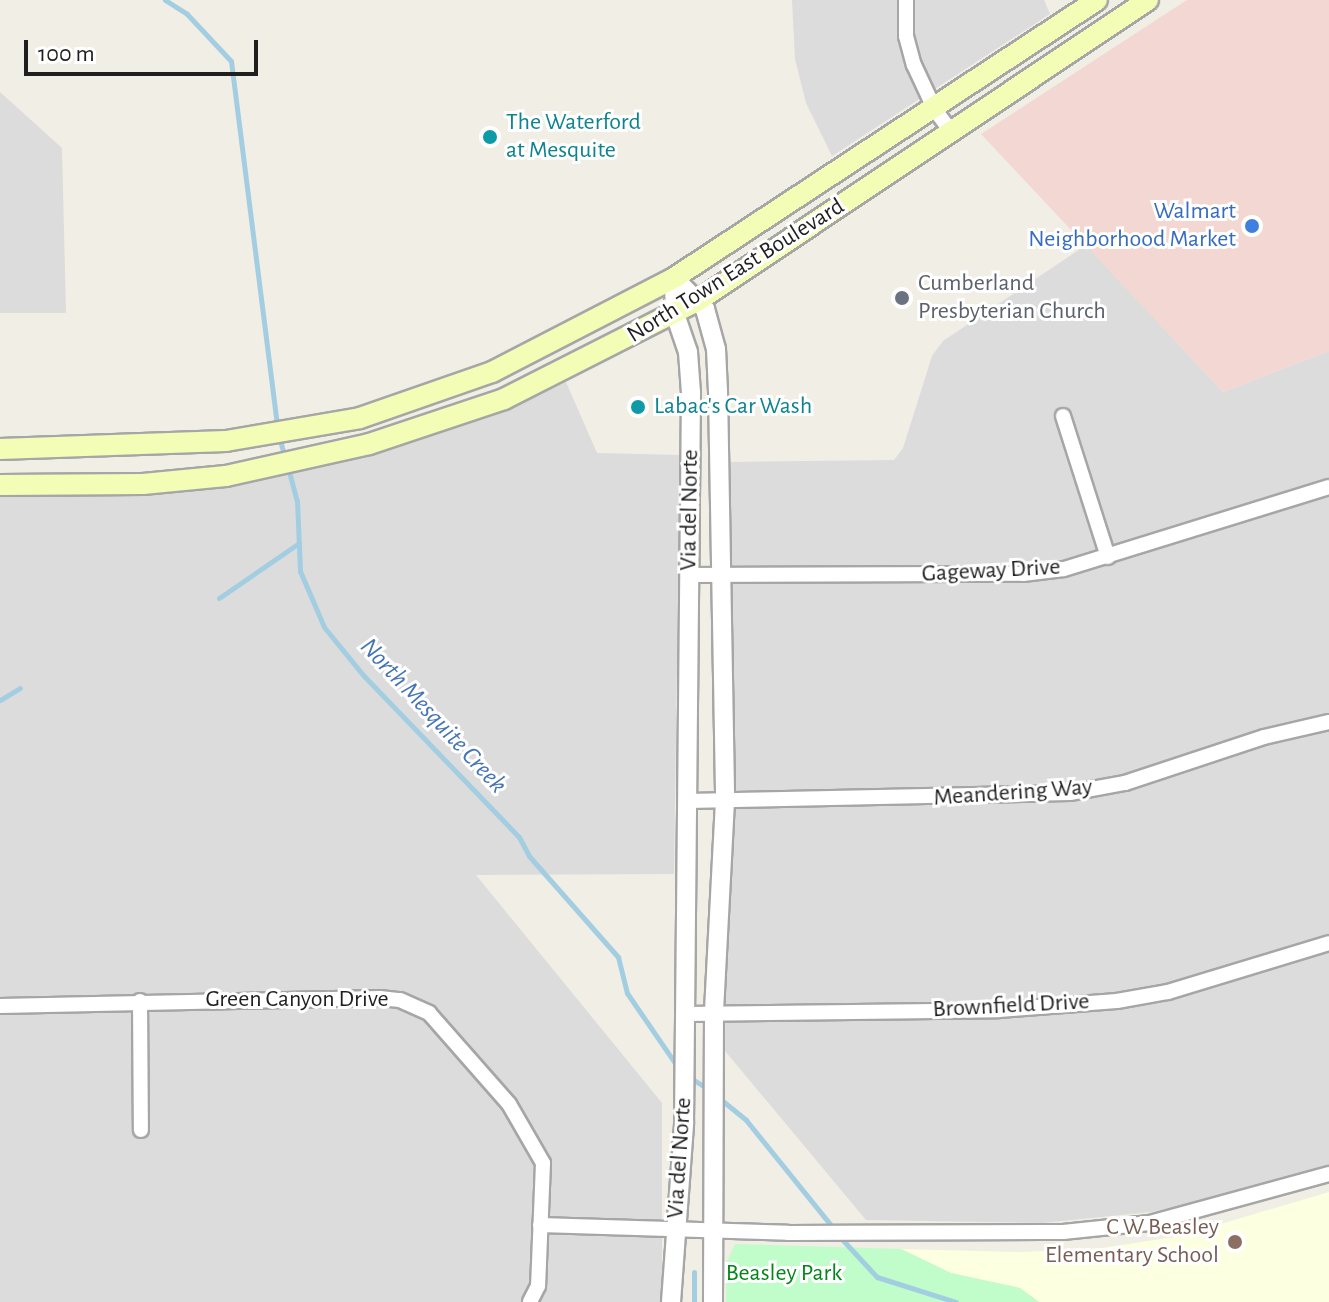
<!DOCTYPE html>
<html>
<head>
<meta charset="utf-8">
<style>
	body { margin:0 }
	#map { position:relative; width:1329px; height:1302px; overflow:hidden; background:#f1eee5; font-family:"Alegreya Sans",sans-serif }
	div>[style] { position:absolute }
	.residential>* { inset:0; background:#dddcdc }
	.commercial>* { inset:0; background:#f2d7d3 }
	.education>* { inset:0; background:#fcffe0 }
	.park>* { inset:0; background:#c0fdca }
	.stream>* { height:5px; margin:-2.5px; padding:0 2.5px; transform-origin:2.5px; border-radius:2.5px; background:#a3cee1 }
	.roads { filter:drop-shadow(2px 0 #a6a6a6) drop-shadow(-2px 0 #a6a6a6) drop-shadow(0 2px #a6a6a6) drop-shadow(0 -2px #a6a6a6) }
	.minor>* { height:14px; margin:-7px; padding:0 7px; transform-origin:7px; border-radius:7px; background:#fff }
	.tertiary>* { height:18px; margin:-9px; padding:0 9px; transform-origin:9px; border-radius:9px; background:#fff }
	.secondary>* { height:20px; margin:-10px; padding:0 10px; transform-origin:10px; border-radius:10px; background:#f4fdb6 }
	.dots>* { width:22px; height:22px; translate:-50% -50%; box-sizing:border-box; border:4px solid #fff; border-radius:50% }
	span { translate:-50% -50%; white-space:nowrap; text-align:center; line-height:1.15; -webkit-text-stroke:6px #fff; paint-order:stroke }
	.culture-label { font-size:24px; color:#0d838f }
	.left { translate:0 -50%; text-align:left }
	.shop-label { font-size:24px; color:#366cbe }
	.right { translate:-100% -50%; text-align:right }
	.street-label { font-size:24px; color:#1f1f1f }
	.worship-label { font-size:24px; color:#5b616d }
	.education-label { font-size:24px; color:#785e54 }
	.park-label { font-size:24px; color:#05861a }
	.water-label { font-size:26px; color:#4574b5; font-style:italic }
	.scale { position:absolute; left:24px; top:40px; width:234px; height:36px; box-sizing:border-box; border:4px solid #1f1f1f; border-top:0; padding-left:10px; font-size:24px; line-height:28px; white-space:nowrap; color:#1f1f1f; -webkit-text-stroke:6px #fff; paint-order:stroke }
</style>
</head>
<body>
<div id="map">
	<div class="residential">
		<i style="clip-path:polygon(792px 0,1044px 0,1050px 14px,832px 156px,806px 103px,795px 59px)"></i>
		<i style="clip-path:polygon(0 92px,62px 148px,66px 313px,0 313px)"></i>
		<i style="clip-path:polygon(1086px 245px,1223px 392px,1329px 351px,1329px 1165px,1250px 1190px,1151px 1212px,1042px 1223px,866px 1220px,725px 1051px,731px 462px,894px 460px,903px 448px,932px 356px,943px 341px)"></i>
		<i style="clip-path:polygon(566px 382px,597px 453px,680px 455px,674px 874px,476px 875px,662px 1103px,662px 1302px,0 1302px,0 490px,363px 455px,523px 403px)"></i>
	</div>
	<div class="commercial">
		<i style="clip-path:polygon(1187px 0,1329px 0,1329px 351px,1223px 392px,981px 134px)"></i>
	</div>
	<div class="education">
		<i style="clip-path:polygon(1329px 1192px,1329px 1302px,1039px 1302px,1020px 1288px,951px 1273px,901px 1249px,1022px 1252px,1102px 1248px,1180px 1236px)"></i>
	</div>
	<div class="park">
		<i style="clip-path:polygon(735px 1244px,901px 1249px,951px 1273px,1020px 1288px,1039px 1302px,726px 1302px,727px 1261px)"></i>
	</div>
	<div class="stream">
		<i style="left:165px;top:0;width:26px;rotate:32deg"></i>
		<i style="left:187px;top:14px;width:64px;rotate:46.9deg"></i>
		<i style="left:231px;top:61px;width:369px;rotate:82.8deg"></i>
		<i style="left:279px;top:437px;width:22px;rotate:74deg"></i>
		<i style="left:288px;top:468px;width:34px;rotate:75deg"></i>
		<i style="left:297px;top:501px;width:70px;rotate:87.5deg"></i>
		<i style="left:300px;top:571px;width:61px;rotate:66.8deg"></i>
		<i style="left:324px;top:627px;width:63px;rotate:50.8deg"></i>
		<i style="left:364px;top:676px;width:223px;rotate:46.1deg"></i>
		<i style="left:519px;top:837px;width:21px;rotate:62deg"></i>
		<i style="left:529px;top:856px;width:135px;rotate:48.6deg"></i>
		<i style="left:618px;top:957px;width:37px;rotate:76deg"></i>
		<i style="left:627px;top:993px;width:96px;rotate:55.6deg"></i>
		<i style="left:219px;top:598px;width:97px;rotate:-34.5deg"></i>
		<i style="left:0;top:700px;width:23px;rotate:-31deg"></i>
		<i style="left:689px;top:1077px;width:22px;rotate:32deg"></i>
		<i style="left:719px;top:1098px;width:35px;rotate:39deg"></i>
		<i style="left:746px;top:1120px;width:139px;rotate:51.1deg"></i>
		<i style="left:839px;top:1236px;width:56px;rotate:47.2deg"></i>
		<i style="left:877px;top:1277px;width:83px;rotate:17.6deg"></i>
		<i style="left:694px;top:1302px;width:30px;rotate:-90deg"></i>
	</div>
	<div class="roads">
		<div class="minor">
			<i style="left:906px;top:0;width:36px;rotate:90deg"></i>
			<i style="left:906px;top:36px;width:30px;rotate:75deg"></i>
			<i style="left:914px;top:65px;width:50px;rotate:65deg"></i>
			<i style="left:935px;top:110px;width:30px;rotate:53deg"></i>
			<i style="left:1063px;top:416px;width:148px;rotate:72.3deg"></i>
			<i style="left:689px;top:575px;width:334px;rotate:-0.2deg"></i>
			<i style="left:1023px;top:574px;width:41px;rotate:-7deg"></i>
			<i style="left:1064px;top:569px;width:277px;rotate:-17.2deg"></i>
			<i style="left:688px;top:801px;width:382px;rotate:-1.2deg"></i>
			<i style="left:1070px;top:793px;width:56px;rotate:-10.3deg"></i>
			<i style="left:1125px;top:783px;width:146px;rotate:-18.3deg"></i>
			<i style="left:1264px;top:737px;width:67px;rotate:-13deg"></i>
			<i style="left:140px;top:1001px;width:129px;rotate:89.6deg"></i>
			<i style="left:0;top:1006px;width:380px;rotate:-1.2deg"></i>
			<i style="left:380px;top:998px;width:20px;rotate:6deg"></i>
			<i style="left:400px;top:1000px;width:32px;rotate:24deg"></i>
			<i style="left:429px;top:1013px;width:121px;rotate:48.7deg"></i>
			<i style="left:509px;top:1104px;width:68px;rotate:60deg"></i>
			<i style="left:543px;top:1163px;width:123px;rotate:92.3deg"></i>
			<i style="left:538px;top:1286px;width:18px;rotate:117deg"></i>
			<i style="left:686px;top:1014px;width:313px;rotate:-0.7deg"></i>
			<i style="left:999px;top:1010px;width:118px;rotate:-4.4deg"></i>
			<i style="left:1117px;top:1001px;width:52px;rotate:-10deg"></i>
			<i style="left:1168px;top:992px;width:168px;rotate:-16.9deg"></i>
			<i style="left:540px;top:1225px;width:248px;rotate:1.8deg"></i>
			<i style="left:788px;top:1233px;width:275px;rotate:-0.2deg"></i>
			<i style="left:1063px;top:1232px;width:87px;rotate:-5.9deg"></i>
			<i style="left:1150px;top:1223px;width:186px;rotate:-15.3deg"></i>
		</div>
		<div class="tertiary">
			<i style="left:674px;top:278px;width:44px;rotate:45deg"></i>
			<i style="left:705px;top:309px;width:41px;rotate:74.6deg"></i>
			<i style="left:716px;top:349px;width:42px;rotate:87.3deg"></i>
			<i style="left:718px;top:391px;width:410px;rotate:89deg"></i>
			<i style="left:725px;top:801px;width:212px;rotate:93deg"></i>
			<i style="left:714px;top:1013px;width:289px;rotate:90.2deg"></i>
			<i style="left:671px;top:1302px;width:179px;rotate:-85.8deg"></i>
			<i style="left:684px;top:1123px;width:730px;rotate:-89.45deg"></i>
			<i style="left:691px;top:393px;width:41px;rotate:-94.2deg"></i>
			<i style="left:688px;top:352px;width:40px;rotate:-108.9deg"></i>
			<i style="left:675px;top:314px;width:36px;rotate:-92deg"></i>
		</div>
		<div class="secondary">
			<i style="left:0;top:449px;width:226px;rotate:-2deg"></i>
			<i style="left:226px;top:441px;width:136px;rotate:-9.7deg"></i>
			<i style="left:360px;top:418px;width:140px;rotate:-19.2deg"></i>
			<i style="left:492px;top:372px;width:205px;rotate:-27.3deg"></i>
			<i style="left:674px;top:278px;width:506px;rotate:-33.31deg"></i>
			<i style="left:0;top:485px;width:143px;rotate:-0.4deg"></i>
			<i style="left:143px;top:484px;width:83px;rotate:-5.5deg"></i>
			<i style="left:226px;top:476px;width:147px;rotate:-12.6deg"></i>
			<i style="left:369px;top:444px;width:142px;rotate:-18.4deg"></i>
			<i style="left:504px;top:399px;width:219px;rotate:-26.9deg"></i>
			<i style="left:699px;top:300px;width:540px;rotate:-33.75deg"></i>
		</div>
	</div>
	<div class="dots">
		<i style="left:490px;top:137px;background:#0f9aa8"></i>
		<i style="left:1252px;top:226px;background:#3f7fe0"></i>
		<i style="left:902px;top:298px;background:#6b7280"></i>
		<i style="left:638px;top:407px;background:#0f9aa8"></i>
		<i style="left:1235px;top:1242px;background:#8d6e63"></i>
	</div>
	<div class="culture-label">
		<span class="left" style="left:506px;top:137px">The Waterford<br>at Mesquite</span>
		<span class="left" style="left:654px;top:407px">Labac's Car Wash</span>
	</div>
	<div class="shop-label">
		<span class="right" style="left:1236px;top:226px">Walmart<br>Neighborhood Market</span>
	</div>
	<div class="street-label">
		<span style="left:736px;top:271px;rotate:-32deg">North Town East Boulevard</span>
		<span style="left:690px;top:510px;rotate:-89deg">Via del Norte</span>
		<span style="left:991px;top:571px;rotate:-3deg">Gageway Drive</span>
		<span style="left:1013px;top:793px;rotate:-4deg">Meandering Way</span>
		<span style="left:297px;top:1000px">Green Canyon Drive</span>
		<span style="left:1011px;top:1006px;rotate:-3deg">Brownfield Drive</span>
		<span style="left:680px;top:1158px;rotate:-86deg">Via del Norte</span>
	</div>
	<div class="worship-label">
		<span class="left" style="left:918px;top:298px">Cumberland<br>Presbyterian Church</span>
	</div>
	<div class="education-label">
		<span class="right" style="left:1219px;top:1242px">C W Beasley<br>Elementary School</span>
	</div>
	<div class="park-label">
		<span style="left:784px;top:1274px">Beasley Park</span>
	</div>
	<div class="water-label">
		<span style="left:433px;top:716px;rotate:47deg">North Mesquite Creek</span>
	</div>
	<div class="scale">100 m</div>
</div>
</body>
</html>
